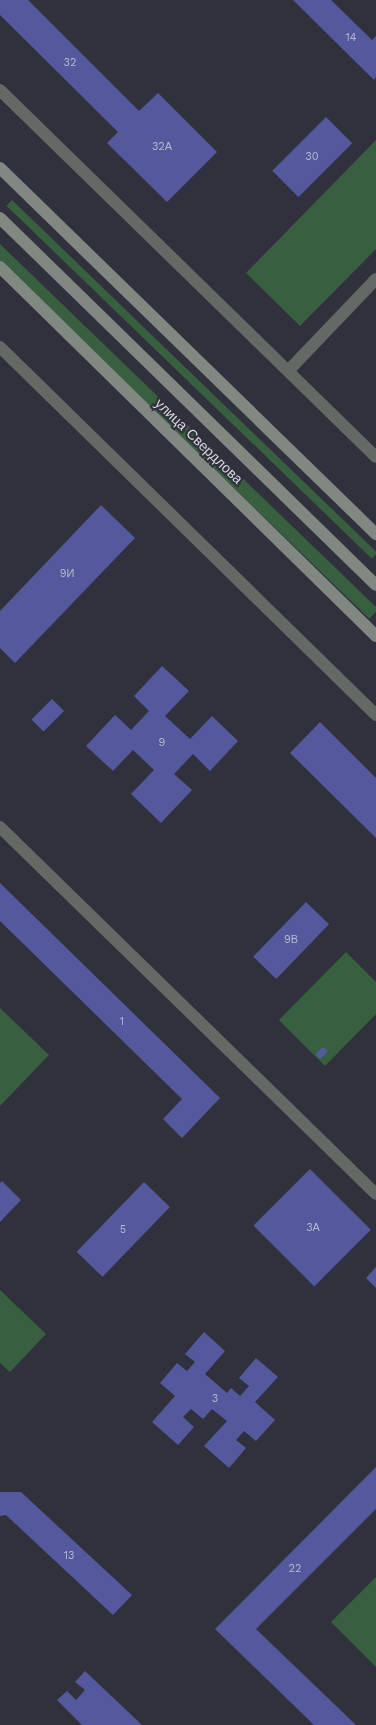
<!DOCTYPE html>
<html>
<head>
<meta charset="utf-8">
<style>
	body { margin:0 }
	#map { position:relative; width:376px; height:1725px; overflow:hidden; background:#30313c; font-family:"Work Sans",sans-serif }
	div>[style] { position:absolute }
	.green>* { inset:0; background:#386040; transform-origin:0 0 }
	.building>* { inset:0; background:#54589c; transform-origin:0 0 }
	.street>* { height:12px; margin:-6px; padding:0 6px; transform-origin:6px; border-radius:6px; background:#646965 }
	.secondary>* { height:12px; margin:-6px; padding:0 6px; transform-origin:6px; border-radius:6px; background:#808881 }
	span { translate:-50% -50%; white-space:nowrap; text-align:center; line-height:1.15; -webkit-text-stroke:4.5px #30313c; paint-order:stroke }
	.number-label { font-size:11px; color:#b7b9cf }
	.number-label span { -webkit-text-stroke-width:0 }
	.street-label { font-size:14px; color:#d8d9e0 }
</style>
</head>
<body>
<div id="map">
	<div class="green">
		<i style="clip-path:polygon(376px 140px,376px 249px,300px 326px,246px 273px)"></i>
		<i style="left:12px;top:200px;width:508px;height:8px;rotate:44deg"></i>
		<i style="left:0;top:244px;width:526px;height:13px;rotate:44deg"></i>
		<i style="clip-path:polygon(346px 952px,376px 982px,376px 1014px,325px 1066px,279px 1020px)"></i>
		<i style="clip-path:polygon(0 1008px,49px 1055px,0 1106px)"></i>
		<i style="clip-path:polygon(0 1290px,46px 1334px,10px 1372px,0 1363px)"></i>
		<i style="clip-path:polygon(376px 1577px,376px 1667px,331px 1622px)"></i>
	</div>
	<div class="building">
		<i style="clip-path:polygon(0 0,28px 0,139px 111px,158px 93px,217px 152px,167px 202px,107px 143px,118px 132px,0 15px)"></i>
		<i style="clip-path:polygon(293px 0,331px 0,372px 40px,376px 36px,376px 77px,374px 80px)"></i>
		<i style="left:326px;top:117px;width:37px;height:76px;rotate:45deg"></i>
		<i style="clip-path:polygon(101px 505px,135px 538px,15px 663px,0 648px,0 611px)"></i>
		<i style="clip-path:polygon(162px 666px,189px 691px,165px 716px,190px 739px,212px 716px,238px 741px,210px 771px,193px 754px,174px 774px,192px 790px,161px 823px,131px 794px,154px 770px,133px 750px,113px 771px,86px 746px,115px 715px,131px 730px,149px 711px,134px 696px)"></i>
		<i style="left:52px;top:699px;width:17px;height:29px;rotate:45deg"></i>
		<i style="clip-path:polygon(320px 722px,376px 778px,376px 838px,290px 753px)"></i>
		<i style="clip-path:polygon(0 883px,220px 1098px,182px 1138px,163px 1119px,182px 1099px,0 921px)"></i>
		<i style="left:306px;top:902px;width:32px;height:76px;rotate:44deg"></i>
		<i style="clip-path:polygon(323px 1047px,328px 1051px,320px 1059px,315px 1054px)"></i>
		<i style="left:310px;top:1169px;width:86px;height:80px;rotate:45deg"></i>
		<i style="clip-path:polygon(2px 1181px,21px 1200px,0 1222px,0 1183px)"></i>
		<i style="left:144px;top:1182px;width:36px;height:97px;rotate:44deg"></i>
		<i style="clip-path:polygon(376px 1267px,376px 1288px,366px 1278px)"></i>
		<i style="clip-path:polygon(204px 1332px,225px 1351px,205px 1374px,227px 1393px,231px 1388px,240px 1396px,249px 1386px,239px 1378px,256px 1358px,278px 1377px,255px 1402px,275px 1420px,256px 1441px,244px 1431px,236px 1440px,246px 1448px,229px 1468px,204px 1446px,227px 1421px,212px 1409px,203px 1419px,191px 1409px,183px 1417px,194px 1427px,178px 1445px,152px 1422px,175px 1396px,160px 1383px,177px 1363px,187px 1371px,195px 1362px,185px 1354px)"></i>
		<i style="clip-path:polygon(376px 1467px,376px 1509px,256px 1629px,356px 1725px,314px 1725px,215px 1629px)"></i>
		<i style="clip-path:polygon(0 1492px,21px 1492px,132px 1595px,113px 1615px,6px 1515px,0 1516px)"></i>
		<i style="clip-path:polygon(85px 1671px,142px 1725px,82px 1725px,57px 1700px,67px 1691px,76px 1700px,85px 1690px,75px 1682px)"></i>
	</div>
	<div class="street">
		<i style="left:0;top:90px;width:525px;rotate:44.31deg"></i>
		<i style="left:0;top:347px;width:526px;rotate:44.38deg"></i>
		<i style="left:289px;top:370px;width:126px;rotate:-46.3deg"></i>
		<i style="left:0;top:827px;width:525px;rotate:44.31deg"></i>
	</div>
	<div class="secondary">
		<i style="left:0;top:168px;width:525px;rotate:44.23deg"></i>
		<i style="left:0;top:218px;width:525px;rotate:44.31deg"></i>
		<i style="left:0;top:267px;width:527px;rotate:44.46deg"></i>
	</div>
	<div class="number-label">
		<span style="left:351px;top:38px">14</span>
		<span style="left:70px;top:63px">32</span>
		<span style="left:162px;top:147px">32А</span>
		<span style="left:312px;top:157px">30</span>
		<span style="left:67px;top:574px">9И</span>
		<span style="left:162px;top:743px">9</span>
		<span style="left:291px;top:940px">9В</span>
		<span style="left:122px;top:1022px">1</span>
		<span style="left:313px;top:1228px">3А</span>
		<span style="left:123px;top:1230px">5</span>
		<span style="left:215px;top:1399px">3</span>
		<span style="left:69px;top:1556px">13</span>
		<span style="left:295px;top:1569px">22</span>
	</div>
	<div class="street-label">
		<span style="left:199px;top:441px;rotate:44deg">улица Свердлова</span>
	</div>
</div>
</body>
</html>
